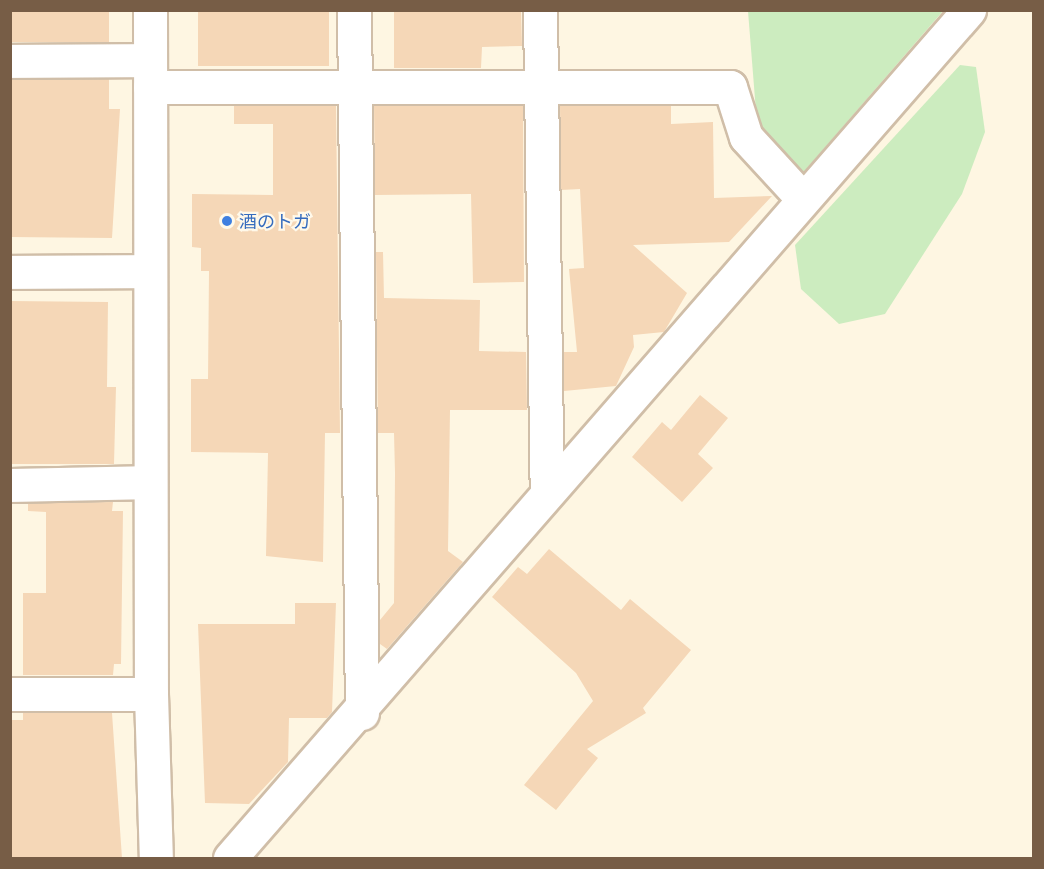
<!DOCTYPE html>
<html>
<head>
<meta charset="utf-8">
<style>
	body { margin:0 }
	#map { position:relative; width:1044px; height:869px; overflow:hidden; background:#fef6e2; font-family:Barlow,"Noto Sans JP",sans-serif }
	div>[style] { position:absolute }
	.green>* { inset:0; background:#ccecbf }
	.building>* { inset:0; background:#f5d7b7; transform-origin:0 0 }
	.roads { filter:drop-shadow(2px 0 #d0bea8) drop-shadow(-2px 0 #d0bea8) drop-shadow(0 2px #d0bea8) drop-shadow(0 -2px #d0bea8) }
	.minor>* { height:33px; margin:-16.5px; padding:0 16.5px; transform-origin:16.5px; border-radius:16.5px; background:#fff }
	.dots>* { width:16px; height:16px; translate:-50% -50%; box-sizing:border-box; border:3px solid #fff9ea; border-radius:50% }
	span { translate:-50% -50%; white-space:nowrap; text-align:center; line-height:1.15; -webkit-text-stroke:4.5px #fff9ea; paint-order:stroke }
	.shop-label { font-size:18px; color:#366cbe }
	.left { translate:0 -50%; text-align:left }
	.frame { position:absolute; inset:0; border:12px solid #775d46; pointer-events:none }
</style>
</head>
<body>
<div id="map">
	<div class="green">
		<i style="clip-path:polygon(748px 11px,943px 11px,802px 174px,757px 124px)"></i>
		<i style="clip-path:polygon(960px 65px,976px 67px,985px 132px,962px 194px,885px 314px,839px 324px,801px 289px,795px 245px)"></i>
	</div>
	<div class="building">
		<i style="left:10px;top:10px;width:99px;height:32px"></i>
		<i style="left:198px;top:10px;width:131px;height:56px"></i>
		<i style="clip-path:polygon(394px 10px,521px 10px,522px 46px,482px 47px,481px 68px,394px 68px)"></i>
		<i style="clip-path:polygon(109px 79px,109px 109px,120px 109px,112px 238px,10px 237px,10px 80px)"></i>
		<i style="clip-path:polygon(234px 106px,336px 106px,340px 433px,325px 433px,323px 562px,266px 556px,268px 453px,191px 452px,191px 379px,208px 379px,209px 271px,201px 271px,201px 248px,192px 247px,192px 194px,273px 195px,273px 124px,234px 124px)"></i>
		<i style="clip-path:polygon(374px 106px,523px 106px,524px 282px,473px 283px,471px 194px,375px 195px)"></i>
		<i style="clip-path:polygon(560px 106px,671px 106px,671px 124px,713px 122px,714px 198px,772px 196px,729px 242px,633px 245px,687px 293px,664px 332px,633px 335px,634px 347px,616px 386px,564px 391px,564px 352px,577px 352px,569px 269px,584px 268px,580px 189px,561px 190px)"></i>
		<i style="clip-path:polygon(376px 252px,383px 252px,384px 298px,480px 300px,479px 351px,526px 352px,527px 410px,450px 410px,448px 551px,463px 562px,387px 649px,380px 644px,380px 620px,394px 603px,395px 473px,394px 433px,378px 433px)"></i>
		<i style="clip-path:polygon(10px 301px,108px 302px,107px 387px,116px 387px,114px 464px,10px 464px)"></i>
		<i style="clip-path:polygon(700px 395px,728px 418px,698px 454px,713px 468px,682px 502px,632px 457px,662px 422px,671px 430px)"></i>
		<i style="clip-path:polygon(113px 502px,112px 511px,123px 511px,121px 664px,114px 664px,113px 675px,23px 675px,23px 593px,46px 593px,46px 512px,28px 511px,28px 503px)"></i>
		<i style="clip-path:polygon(549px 549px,621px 610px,630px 599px,691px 650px,643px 708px,646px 713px,587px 749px,598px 758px,556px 810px,524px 785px,593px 701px,576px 673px,492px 597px,518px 567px,527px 574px)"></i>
		<i style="clip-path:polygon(295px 603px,336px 603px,332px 712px,327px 718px,289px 718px,288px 762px,249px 804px,205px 803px,198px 624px,295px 624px)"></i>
		<i style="clip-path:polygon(23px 713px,112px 713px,122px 858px,10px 858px,10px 720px,23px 720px)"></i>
	</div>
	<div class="roads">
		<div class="minor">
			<i style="left:150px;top:10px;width:684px;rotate:89.92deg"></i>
			<i style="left:151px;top:694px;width:164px;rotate:88.3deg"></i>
			<i style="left:354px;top:10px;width:703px;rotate:89.35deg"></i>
			<i style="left:540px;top:10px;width:481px;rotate:89.2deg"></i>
			<i style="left:10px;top:61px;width:140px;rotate:-0.4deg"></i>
			<i style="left:150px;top:87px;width:580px"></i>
			<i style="left:730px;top:87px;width:52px;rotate:72.3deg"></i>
			<i style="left:746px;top:137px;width:84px;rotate:47.4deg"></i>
			<i style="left:10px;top:272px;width:140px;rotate:-0.4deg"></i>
			<i style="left:10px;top:485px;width:140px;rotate:-1.2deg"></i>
			<i style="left:10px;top:694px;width:141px"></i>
			<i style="left:230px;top:858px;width:1125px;rotate:-48.93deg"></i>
		</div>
	</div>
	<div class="dots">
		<i style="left:227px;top:221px;background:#3f7fe0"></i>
	</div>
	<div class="shop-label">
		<span class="left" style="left:239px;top:221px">酒のトガ</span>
	</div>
	<div class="frame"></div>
</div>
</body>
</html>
